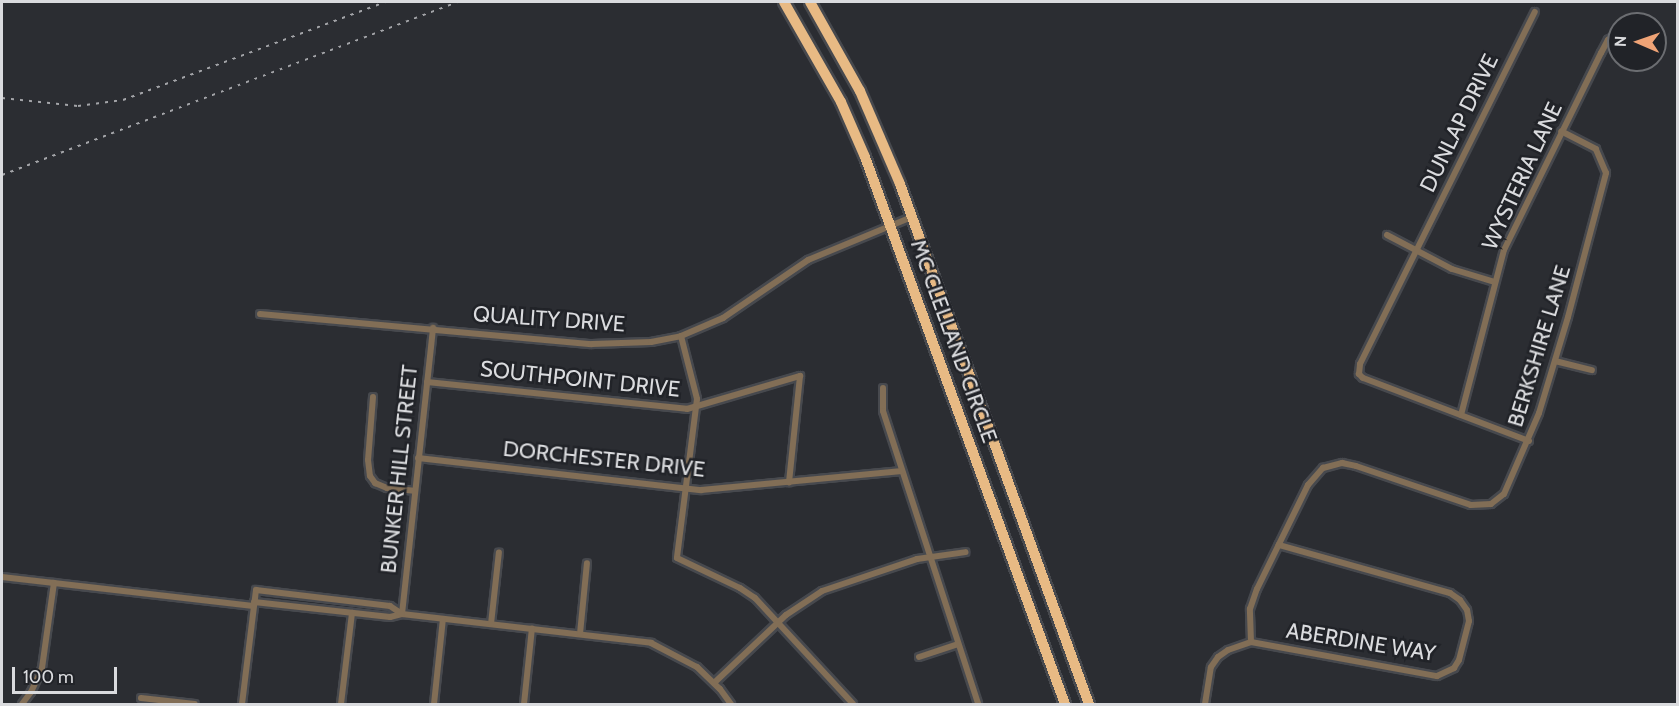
<!DOCTYPE html>
<html>
<head>
<meta charset="utf-8">
<style>
	body { margin:0 }
	#map { position:relative; width:1679px; height:706px; overflow:hidden; background:#2b2d32; font-family:Cabin,sans-serif }
	div>[style] { position:absolute }
	.roads { filter:drop-shadow(2px 0 #47494e) drop-shadow(-2px 0 #47494e) drop-shadow(0 2px #47494e) drop-shadow(0 -2px #47494e) }
	.minor>* { height:6px; margin:-3px; padding:0 3px; transform-origin:3px; border-radius:3px; background:#826e56 }
	.trunk>* { height:10px; margin:-5px; padding:0 5px; transform-origin:5px; border-radius:5px; background:#e8ba84 }
	.rail>* { height:2px; margin-top:-1px; transform-origin:0; background:repeating-linear-gradient(90deg,#a3a4a8 0 3px,transparent 0 9px) }
	span { translate:-50% -50%; white-space:nowrap; text-align:center; line-height:1.15; -webkit-text-stroke:5px #212328; paint-order:stroke }
	.street-label { font-size:22px; color:#dadbde }
	.frame { position:absolute; inset:0; border:3px solid #dadbde; pointer-events:none }
	.north { position:absolute; left:1607px; top:12px; width:60px; height:60px; box-sizing:border-box; background:#212328; border:2px solid #6b6d71; border-radius:50%; rotate:272deg; font-size:16px; font-weight:700; line-height:24px; text-align:center; color:#dadbde }
	.north::after { content:''; display:block; margin:auto; width:21px; height:27px; background:#efa376; clip-path:polygon(50% 0,100% 100%,50% 72%,0 100%) }
	.scale { position:absolute; left:12px; top:667px; width:105px; height:27px; box-sizing:border-box; border:3px solid #dadbde; border-top:0; padding-left:8px; font-size:18px; line-height:21px; white-space:nowrap; color:#dadbde; -webkit-text-stroke:4px #212328; paint-order:stroke }
</style>
</head>
<body>
<div id="map">
	<div class="roads">
		<div class="minor">
			<i style="left:1387px;top:235px;width:73px;rotate:27.6deg"></i>
			<i style="left:1452px;top:269px;width:45px;rotate:16.8deg"></i>
			<i style="left:260px;top:314px;width:333px;rotate:5.2deg"></i>
			<i style="left:592px;top:344px;width:59px;rotate:-1.9deg"></i>
			<i style="left:651px;top:342px;width:31px;rotate:-11deg"></i>
			<i style="left:681px;top:336px;width:46px;rotate:-23.2deg"></i>
			<i style="left:723px;top:318px;width:103px;rotate:-34.3deg"></i>
			<i style="left:808px;top:260px;width:113px;rotate:-22.5deg"></i>
			<i style="left:681px;top:336px;width:65px;rotate:75.7deg"></i>
			<i style="left:697px;top:399px;width:160px;rotate:97.2deg"></i>
			<i style="left:677px;top:558px;width:70px;rotate:25.5deg"></i>
			<i style="left:740px;top:588px;width:18px;rotate:34deg"></i>
			<i style="left:755px;top:598px;width:144px;rotate:47.2deg"></i>
			<i style="left:1555px;top:361px;width:38px;rotate:14deg"></i>
			<i style="left:427px;top:382px;width:261px;rotate:5.9deg"></i>
			<i style="left:687px;top:409px;width:118px;rotate:-16.3deg"></i>
			<i style="left:800px;top:376px;width:107px;rotate:95.9deg"></i>
			<i style="left:883px;top:388px;width:23px;rotate:90deg"></i>
			<i style="left:883px;top:411px;width:308px;rotate:72deg"></i>
			<i style="left:373px;top:397px;width:63px;rotate:94.5deg"></i>
			<i style="left:368px;top:460px;width:16px;rotate:83deg"></i>
			<i style="left:370px;top:476px;width:9px;rotate:54deg"></i>
			<i style="left:375px;top:483px;width:13px;rotate:23deg"></i>
			<i style="left:387px;top:488px;width:27px;rotate:6deg"></i>
			<i style="left:1461px;top:415px;width:171px;rotate:-75.4deg"></i>
			<i style="left:1504px;top:250px;width:220px;rotate:-63.8deg"></i>
			<i style="left:1601px;top:53px;width:15px;rotate:-62deg"></i>
			<i style="left:1608px;top:40px;width:13px;rotate:-32deg"></i>
			<i style="left:1529px;top:441px;width:178px;rotate:-159.2deg"></i>
			<i style="left:1363px;top:378px;width:6px;rotate:-135deg"></i>
			<i style="left:1359px;top:374px;width:10px;rotate:-84deg"></i>
			<i style="left:1360px;top:364px;width:393px;rotate:-63.6deg"></i>
			<i style="left:418px;top:458px;width:285px;rotate:6.5deg"></i>
			<i style="left:701px;top:490px;width:202px;rotate:-5.4deg"></i>
			<i style="left:2px;top:577px;width:253px;rotate:6.6deg"></i>
			<i style="left:254px;top:602px;width:137px;rotate:6.3deg"></i>
			<i style="left:390px;top:617px;width:12px;rotate:-14deg"></i>
			<i style="left:402px;top:614px;width:251px;rotate:6.6deg"></i>
			<i style="left:651px;top:643px;width:52px;rotate:27.6deg"></i>
			<i style="left:697px;top:667px;width:32px;rotate:44deg"></i>
			<i style="left:720px;top:689px;width:19px;rotate:54deg"></i>
			<i style="left:402px;top:614px;width:288px;rotate:-83.8deg"></i>
			<i style="left:491px;top:624px;width:72px;rotate:-83.7deg"></i>
			<i style="left:580px;top:634px;width:71px;rotate:-84.4deg"></i>
			<i style="left:1251px;top:642px;width:33px;rotate:-92deg"></i>
			<i style="left:1250px;top:609px;width:21px;rotate:-71deg"></i>
			<i style="left:1257px;top:589px;width:116px;rotate:-63.9deg"></i>
			<i style="left:1308px;top:485px;width:23px;rotate:-49deg"></i>
			<i style="left:1323px;top:468px;width:20px;rotate:-15deg"></i>
			<i style="left:1342px;top:463px;width:14px;rotate:12deg"></i>
			<i style="left:1356px;top:466px;width:121px;rotate:18.7deg"></i>
			<i style="left:1471px;top:505px;width:20px;rotate:-3deg"></i>
			<i style="left:1491px;top:504px;width:16px;rotate:-38deg"></i>
			<i style="left:1504px;top:494px;width:88px;rotate:-66.6deg"></i>
			<i style="left:1539px;top:413px;width:100px;rotate:-73.2deg"></i>
			<i style="left:1568px;top:317px;width:149px;rotate:-75.2deg"></i>
			<i style="left:1606px;top:173px;width:26px;rotate:-113deg"></i>
			<i style="left:1596px;top:149px;width:39px;rotate:-153deg"></i>
			<i style="left:919px;top:657px;width:41px;rotate:-18.4deg"></i>
			<i style="left:714px;top:683px;width:99px;rotate:-43.4deg"></i>
			<i style="left:786px;top:615px;width:43px;rotate:-33.7deg"></i>
			<i style="left:822px;top:591px;width:100px;rotate:-18.6deg"></i>
			<i style="left:917px;top:559px;width:49px;rotate:-8.1deg"></i>
			<i style="left:141px;top:698px;width:54px;rotate:6.3deg"></i>
			<i style="left:22px;top:704px;width:15px;rotate:-53deg"></i>
			<i style="left:31px;top:692px;width:26px;rotate:-65deg"></i>
			<i style="left:42px;top:668px;width:86px;rotate:-82deg"></i>
			<i style="left:242px;top:704px;width:115px;rotate:-83deg"></i>
			<i style="left:256px;top:590px;width:135px;rotate:6.8deg"></i>
			<i style="left:390px;top:606px;width:14px;rotate:34deg"></i>
			<i style="left:341px;top:704px;width:92px;rotate:-83.1deg"></i>
			<i style="left:434px;top:704px;width:85px;rotate:-84deg"></i>
			<i style="left:524px;top:704px;width:76px;rotate:-84deg"></i>
			<i style="left:1205px;top:704px;width:37px;rotate:-81deg"></i>
			<i style="left:1211px;top:667px;width:12px;rotate:-55deg"></i>
			<i style="left:1218px;top:657px;width:12px;rotate:-35deg"></i>
			<i style="left:1228px;top:650px;width:24px;rotate:-19deg"></i>
			<i style="left:1251px;top:642px;width:189px;rotate:10.4deg"></i>
			<i style="left:1437px;top:676px;width:19px;rotate:-25deg"></i>
			<i style="left:1454px;top:668px;width:9px;rotate:-58deg"></i>
			<i style="left:1459px;top:660px;width:40px;rotate:-75.6deg"></i>
			<i style="left:1469px;top:621px;width:11px;rotate:-100deg"></i>
			<i style="left:1467px;top:610px;width:12px;rotate:-125deg"></i>
			<i style="left:1460px;top:600px;width:12px;rotate:-145deg"></i>
			<i style="left:1450px;top:593px;width:178px;rotate:-164.3deg"></i>
		</div>
		<div class="trunk">
			<i style="left:784px;top:2px;width:115px;rotate:60.3deg"></i>
			<i style="left:841px;top:102px;width:60px;rotate:66.4deg"></i>
			<i style="left:865px;top:157px;width:582px;rotate:69.92deg"></i>
			<i style="left:810px;top:2px;width:102px;rotate:60.7deg"></i>
			<i style="left:860px;top:91px;width:101px;rotate:66.7deg"></i>
			<i style="left:900px;top:184px;width:553px;rotate:70.03deg"></i>
		</div>
	</div>
	<div class="rail">
		<i style="left:2px;top:98px;width:76px;rotate:6deg"></i>
		<i style="left:78px;top:106px;width:45px;rotate:-7.6deg"></i>
		<i style="left:123px;top:100px;width:280px;rotate:-20.5deg"></i>
		<i style="left:2px;top:175px;width:487px;rotate:-20.8deg"></i>
	</div>
	<div class="street-label">
		<span style="left:1459px;top:123px;rotate:-64deg">DUNLAP DRIVE</span>
		<span style="left:1522px;top:176px;rotate:-65deg">WYSTERIA LANE</span>
		<span style="left:549px;top:319px;rotate:4deg">QUALITY DRIVE</span>
		<span style="left:954px;top:341px;rotate:70deg">MC CLELLAND CIRCLE</span>
		<span style="left:1539px;top:346px;rotate:-73deg">BERKSHIRE LANE</span>
		<span style="left:580px;top:379px;rotate:6deg">SOUTHPOINT DRIVE</span>
		<span style="left:604px;top:459px;rotate:6deg">DORCHESTER DRIVE</span>
		<span style="left:399px;top:469px;rotate:-84deg">BUNKER HILL STREET</span>
		<span style="left:1361px;top:642px;rotate:9deg">ABERDINE WAY</span>
	</div>
	<div class="frame"></div>
	<div class="north">N</div>
	<div class="scale">100 m</div>
</div>
</body>
</html>
